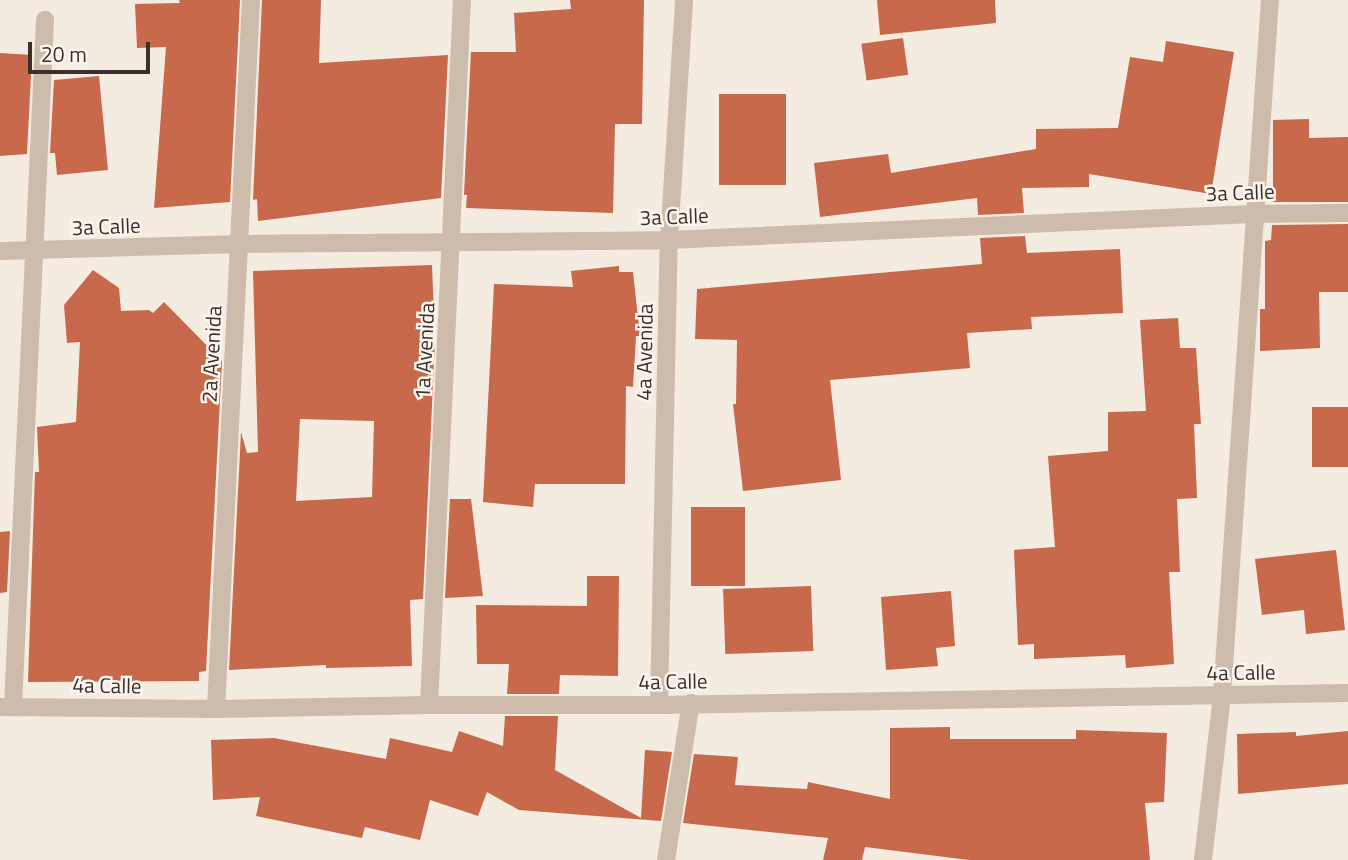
<!DOCTYPE html>
<html>
<head>
<meta charset="utf-8">
<style>
	body { margin:0 }
	#map { position:relative; width:1348px; height:860px; overflow:hidden; background:#f4ebe1; font-family:"Titillium Web",sans-serif }
	div>[style] { position:absolute }
	.building>* { inset:0; background:#c8694b; transform-origin:0 0 }
	.minor>* { height:18px; margin:-9px; padding:0 9px; transform-origin:9px; border-radius:9px; background:#cdbbac }
	span { translate:-50% -50%; white-space:nowrap; text-align:center; line-height:1.15; -webkit-text-stroke:5px #fbf5ee; paint-order:stroke }
	.street-label { font-size:21px; color:#3b302b }
	.scale { position:absolute; left:28px; top:42px; width:122px; height:32px; box-sizing:border-box; border:4px solid #3b302b; border-top:0; padding-left:9px; font-size:21px; line-height:24px; white-space:nowrap; color:#3b302b; -webkit-text-stroke:5px #fbf5ee; paint-order:stroke }
</style>
</head>
<body>
<div id="map">
	<div class="building">
		<i style="clip-path:polygon(179px 0,240px 0,230px 202px,154px 208px,166px 47px,137px 48px,135px 4px,180px 3px)"></i>
		<i style="clip-path:polygon(262px 0,321px 0,319px 63px,448px 55px,441px 198px,258px 221px,257px 199px,253px 200px)"></i>
		<i style="clip-path:polygon(570px 0,644px 0,642px 124px,615px 124px,613px 213px,466px 208px,467px 195px,464px 195px,471px 52px,516px 52px,514px 13px,571px 9px)"></i>
		<i style="clip-path:polygon(877px 0,995px 0,996px 23px,880px 35px)"></i>
		<i style="left:903px;top:38px;width:37px;height:42px;rotate:82deg"></i>
		<i style="clip-path:polygon(1166px 41px,1234px 52px,1211px 194px,1089px 174px,1089px 187px,1022px 188px,1024px 213px,978px 215px,977px 198px,820px 217px,814px 163px,888px 154px,891px 173px,1036px 149px,1036px 129px,1118px 128px,1130px 57px,1163px 62px)"></i>
		<i style="clip-path:polygon(0 53px,32px 55px,27px 154px,0 156px)"></i>
		<i style="clip-path:polygon(99px 76px,108px 170px,57px 175px,55px 153px,50px 153px,54px 80px)"></i>
		<i style="left:719px;top:94px;width:67px;height:91px"></i>
		<i style="clip-path:polygon(1309px 119px,1309px 138px,1348px 137px,1348px 202px,1273px 202px,1273px 120px)"></i>
		<i style="clip-path:polygon(1348px 224px,1348px 292px,1319px 292px,1320px 348px,1260px 351px,1260px 309px,1265px 309px,1265px 241px,1271px 240px,1272px 225px)"></i>
		<i style="clip-path:polygon(1025px 236px,1027px 253px,1120px 249px,1123px 313px,1031px 317px,1032px 329px,967px 333px,970px 368px,830px 380px,841px 480px,743px 491px,733px 404px,736px 404px,737px 340px,695px 339px,697px 289px,982px 264px,980px 238px)"></i>
		<i style="clip-path:polygon(evenodd,432px 265px,435px 340px,423px 599px,410px 600px,412px 666px,326px 668px,326px 665px,229px 670px,241px 432px,247px 453px,258px 452px,253px 271px,432px 265px,300px 419px,374px 421px,372px 497px,296px 501px,300px 419px)"></i>
		<i style="clip-path:polygon(619px 266px,619px 272px,633px 272px,640px 336px,636px 336px,633px 387px,626px 386px,625px 484px,535px 484px,533px 507px,483px 502px,494px 284px,573px 287px,571px 271px)"></i>
		<i style="clip-path:polygon(93px 270px,119px 288px,121px 311px,149px 310px,153px 313px,164px 302px,222px 361px,206px 671px,199px 672px,199px 681px,28px 682px,35px 472px,39px 472px,37px 427px,76px 422px,80px 342px,67px 343px,64px 305px)"></i>
		<i style="clip-path:polygon(1178px 318px,1180px 348px,1196px 348px,1201px 424px,1194px 424px,1197px 498px,1177px 499px,1180px 572px,1169px 572px,1174px 664px,1126px 668px,1125px 655px,1034px 659px,1034px 644px,1018px 645px,1014px 550px,1055px 547px,1048px 456px,1108px 451px,1108px 412px,1146px 411px,1140px 320px)"></i>
		<i style="left:1312px;top:407px;width:36px;height:60px"></i>
		<i style="clip-path:polygon(450px 499px,471px 499px,483px 596px,445px 598px)"></i>
		<i style="left:691px;top:507px;width:54px;height:79px"></i>
		<i style="clip-path:polygon(10px 531px,7px 592px,0 593px,0 532px)"></i>
		<i style="clip-path:polygon(1336px 550px,1345px 630px,1306px 634px,1304px 610px,1262px 615px,1255px 559px)"></i>
		<i style="clip-path:polygon(587px 576px,619px 576px,618px 676px,560px 675px,559px 694px,507px 694px,509px 664px,477px 664px,476px 605px,587px 606px)"></i>
		<i style="left:811px;top:586px;width:65px;height:88px;rotate:88deg"></i>
		<i style="clip-path:polygon(951px 591px,955px 646px,936px 648px,938px 666px,886px 670px,881px 597px)"></i>
		<i style="clip-path:polygon(505px 716px,558px 716px,555px 770px,641px 818px,645px 750px,672px 752px,661px 821px,519px 810px,487px 792px,478px 816px,430px 800px,420px 840px,365px 827px,362px 838px,256px 816px,260px 797px,213px 800px,211px 740px,274px 738px,386px 759px,390px 738px,452px 752px,459px 731px,503px 746px)"></i>
		<i style="clip-path:polygon(950px 727px,950px 739px,1076px 739px,1076px 730px,1167px 733px,1164px 802px,1145px 803px,1150px 860px,969px 860px,865px 847px,862px 860px,823px 860px,828px 838px,683px 823px,694px 754px,738px 757px,735px 785px,807px 789px,808px 782px,890px 799px,890px 728px)"></i>
		<i style="clip-path:polygon(1348px 731px,1348px 784px,1238px 794px,1237px 734px,1296px 732px,1296px 736px)"></i>
	</div>
	<div class="minor">
		<i style="left:0;top:251px;width:239px;rotate:-1.7deg"></i>
		<i style="left:239px;top:244px;width:430px;rotate:-0.5deg"></i>
		<i style="left:669px;top:240px;width:585px;rotate:-2.55deg"></i>
		<i style="left:1253px;top:214px;width:95px;rotate:-0.6deg"></i>
		<i style="left:429px;top:705px;width:706px;rotate:-87.32deg"></i>
		<i style="left:659px;top:705px;width:465px;rotate:-88.8deg"></i>
		<i style="left:669px;top:240px;width:240px;rotate:-86.4deg"></i>
		<i style="left:0;top:707px;width:216px;rotate:0.5deg"></i>
		<i style="left:216px;top:709px;width:213px;rotate:-1.1deg"></i>
		<i style="left:429px;top:705px;width:230px"></i>
		<i style="left:659px;top:705px;width:689px;rotate:-1deg"></i>
		<i style="left:13px;top:707px;width:688px;rotate:-87.33deg"></i>
		<i style="left:216px;top:709px;width:710px;rotate:-87.17deg"></i>
		<i style="left:666px;top:860px;width:159px;rotate:-81deg"></i>
		<i style="left:1203px;top:860px;width:166px;rotate:-83.4deg"></i>
		<i style="left:1222px;top:695px;width:697px;rotate:-86.05deg"></i>
	</div>
	<div class="street-label">
		<span style="left:1240px;top:192px;rotate:-2deg">3a Calle</span>
		<span style="left:674px;top:216px;rotate:-2deg">3a Calle</span>
		<span style="left:106px;top:226px;rotate:-2deg">3a Calle</span>
		<span style="left:424px;top:351px;rotate:-87deg">1a Avenida</span>
		<span style="left:644px;top:352px;rotate:-89deg">4a Avenida</span>
		<span style="left:211px;top:354px;rotate:-87deg">2a Avenida</span>
		<span style="left:1241px;top:672px;rotate:-1deg">4a Calle</span>
		<span style="left:673px;top:681px;rotate:-1deg">4a Calle</span>
		<span style="left:107px;top:685px;rotate:1deg">4a Calle</span>
	</div>
	<div class="scale">20 m</div>
</div>
</body>
</html>
